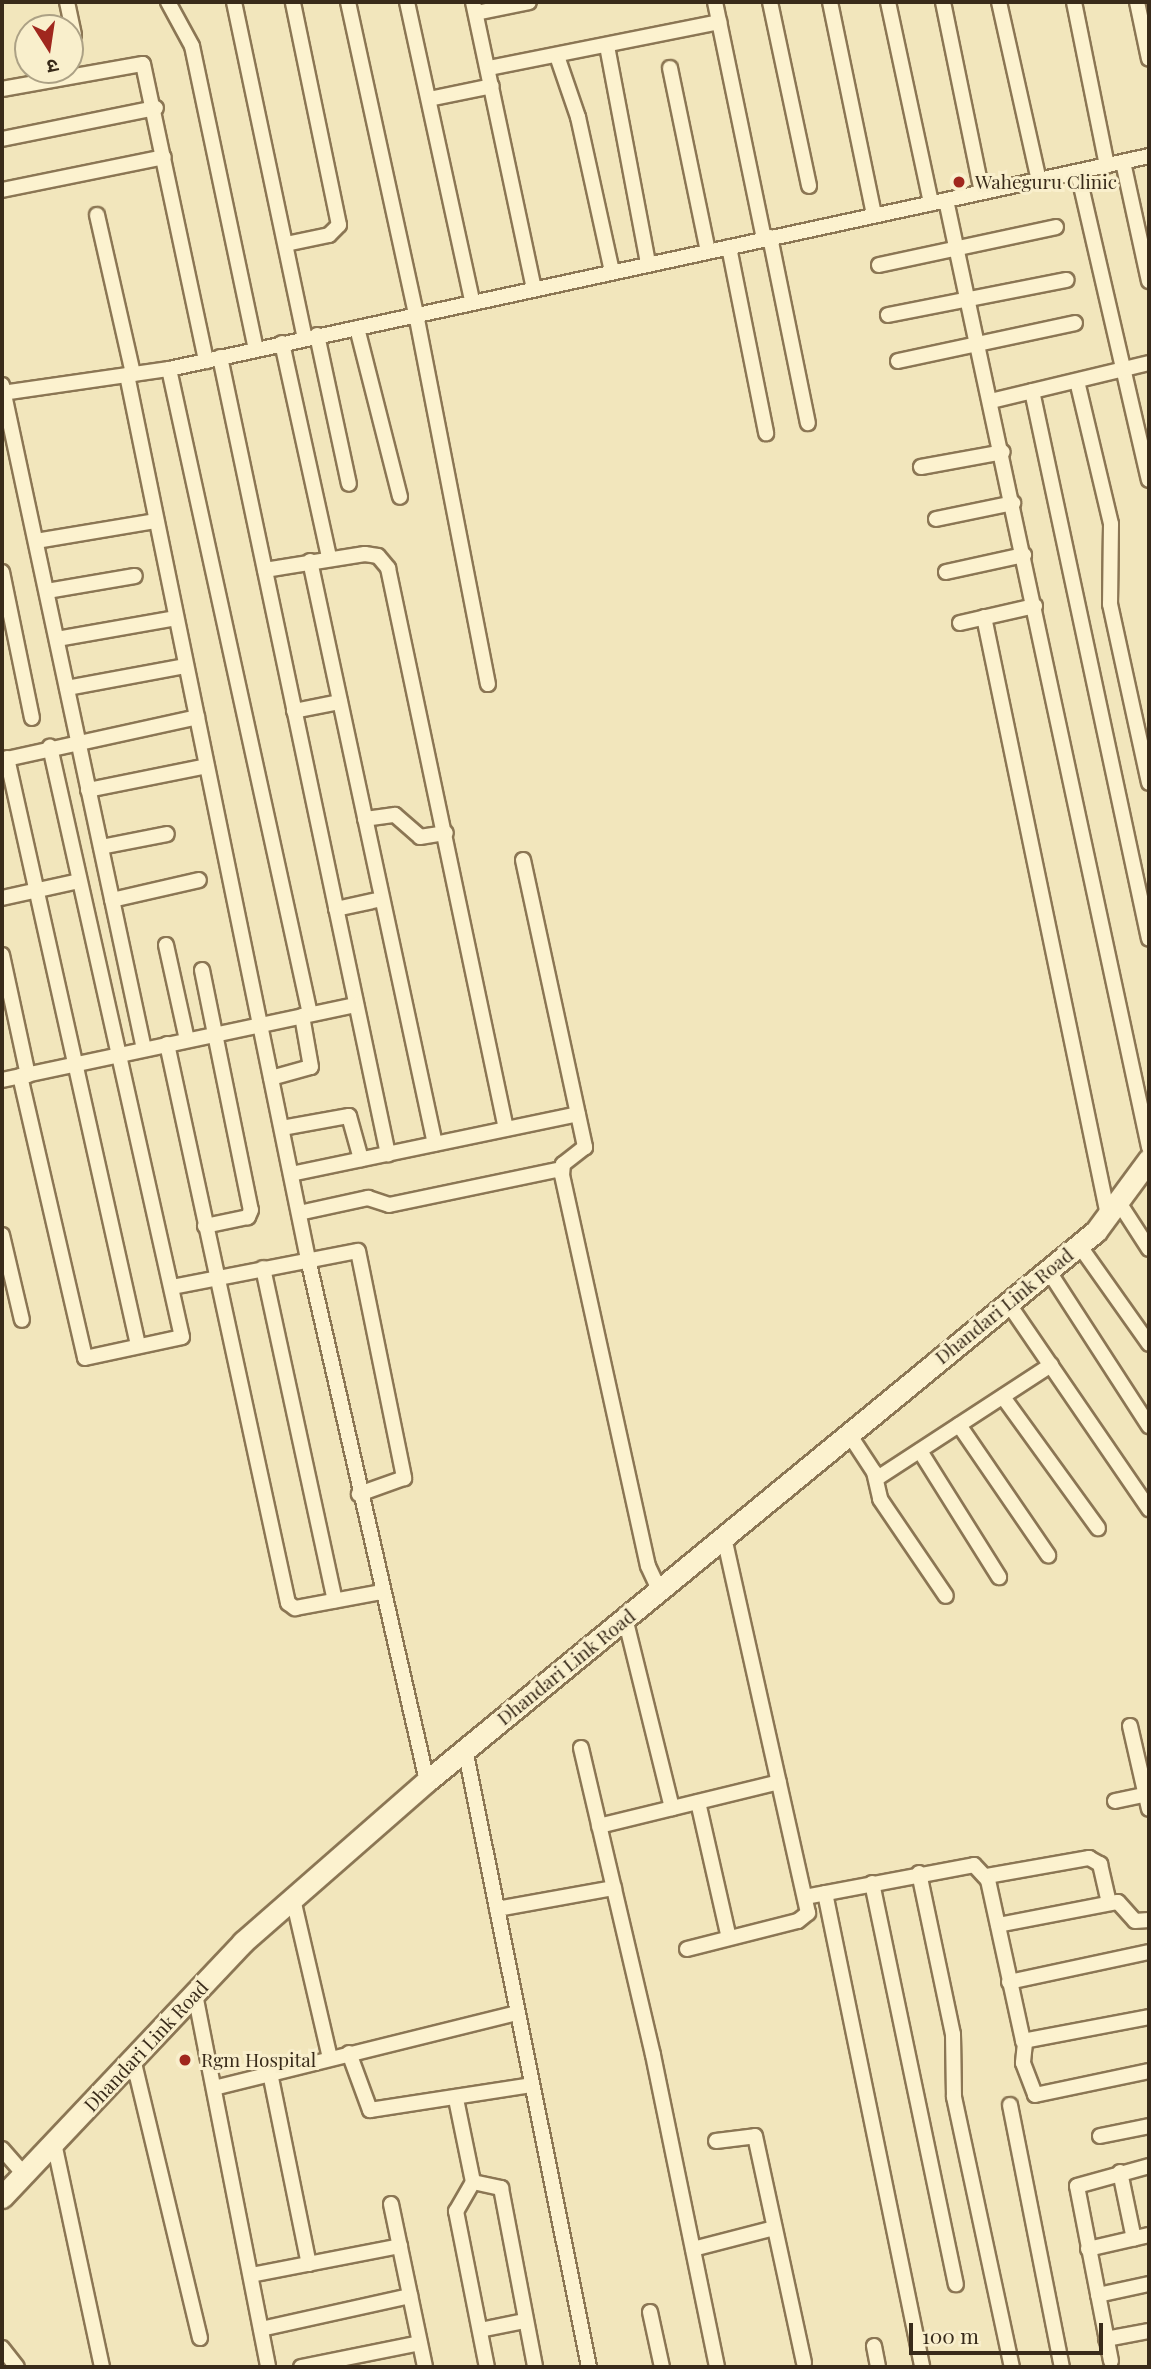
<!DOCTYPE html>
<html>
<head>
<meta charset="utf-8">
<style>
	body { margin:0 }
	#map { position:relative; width:1151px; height:2369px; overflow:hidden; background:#f2e6bc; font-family:"Playfair Display","Noto Sans Devanagari",serif }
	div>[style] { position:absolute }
	.roads { filter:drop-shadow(2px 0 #8b7654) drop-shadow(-2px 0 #8b7654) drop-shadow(0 2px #8b7654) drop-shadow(0 -2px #8b7654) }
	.street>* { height:14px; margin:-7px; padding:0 7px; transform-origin:7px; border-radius:7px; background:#fcf2cf }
	.secondary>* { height:21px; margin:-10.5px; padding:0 10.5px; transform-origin:10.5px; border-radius:10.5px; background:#fcf2cf }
	.dots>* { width:19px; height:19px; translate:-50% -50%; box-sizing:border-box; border:4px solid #f9efcc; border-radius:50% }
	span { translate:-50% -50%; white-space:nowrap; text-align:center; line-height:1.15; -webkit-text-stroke:6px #f9efcc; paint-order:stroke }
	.poi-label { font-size:19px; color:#392b1a }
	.left { translate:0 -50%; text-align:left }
	.street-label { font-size:19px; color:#392b1a }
	.frame { position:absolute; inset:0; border:4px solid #392b1a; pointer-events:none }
	.north { position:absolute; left:14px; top:14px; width:70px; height:70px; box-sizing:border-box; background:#f9efcc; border:2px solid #aca185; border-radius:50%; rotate:168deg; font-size:19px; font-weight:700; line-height:28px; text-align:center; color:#392b1a }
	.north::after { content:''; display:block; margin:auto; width:24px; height:32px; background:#a0271e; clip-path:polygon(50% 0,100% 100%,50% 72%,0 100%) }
	.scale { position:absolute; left:909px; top:2323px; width:194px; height:32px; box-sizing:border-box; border:4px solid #392b1a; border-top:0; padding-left:9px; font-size:21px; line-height:24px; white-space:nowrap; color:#392b1a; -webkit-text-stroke:5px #f9efcc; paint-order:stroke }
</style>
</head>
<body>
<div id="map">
	<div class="roads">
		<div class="street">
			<i style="left:67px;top:2px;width:34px;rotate:78deg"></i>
			<i style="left:168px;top:2px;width:50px;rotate:61.4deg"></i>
			<i style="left:192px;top:46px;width:310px;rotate:78.1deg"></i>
			<i style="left:234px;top:2px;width:343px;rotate:78.1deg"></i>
			<i style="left:348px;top:2px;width:319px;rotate:77.7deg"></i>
			<i style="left:416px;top:314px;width:377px;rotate:79deg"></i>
			<i style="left:407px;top:2px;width:306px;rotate:77.7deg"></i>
			<i style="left:473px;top:2px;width:292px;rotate:78deg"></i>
			<i style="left:715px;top:2px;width:242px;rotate:78.3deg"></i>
			<i style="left:770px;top:2px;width:188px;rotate:78deg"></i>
			<i style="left:830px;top:2px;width:217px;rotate:78.3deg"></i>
			<i style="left:888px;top:2px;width:206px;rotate:77.9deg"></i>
			<i style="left:943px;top:2px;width:194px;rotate:78.4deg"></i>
			<i style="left:999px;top:2px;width:183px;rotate:77.4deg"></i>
			<i style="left:1074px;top:2px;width:167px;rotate:78.6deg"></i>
			<i style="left:1137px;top:2px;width:58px;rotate:78.1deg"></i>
			<i style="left:476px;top:13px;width:54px;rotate:-11.7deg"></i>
			<i style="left:607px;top:46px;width:222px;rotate:79.3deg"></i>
			<i style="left:557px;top:56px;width:65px;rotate:71deg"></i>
			<i style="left:578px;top:117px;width:158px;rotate:77.6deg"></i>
			<i style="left:489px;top:68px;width:235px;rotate:-11.3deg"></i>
			<i style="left:670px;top:68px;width:187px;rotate:78.3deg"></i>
			<i style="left:2px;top:89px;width:143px;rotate:-10.1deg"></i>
			<i style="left:143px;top:64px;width:304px;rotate:78deg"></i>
			<i style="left:429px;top:99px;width:64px;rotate:-11.7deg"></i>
			<i style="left:2px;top:139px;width:157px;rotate:-11.4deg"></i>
			<i style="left:1123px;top:162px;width:122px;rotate:77.7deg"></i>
			<i style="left:1078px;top:173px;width:315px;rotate:77deg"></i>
			<i style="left:2px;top:190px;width:165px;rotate:-11.5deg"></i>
			<i style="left:946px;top:200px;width:969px;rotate:77.9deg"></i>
			<i style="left:97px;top:215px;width:163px;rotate:77.2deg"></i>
			<i style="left:770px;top:237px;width:190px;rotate:78.5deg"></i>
			<i style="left:286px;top:244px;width:44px;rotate:-11.8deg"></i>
			<i style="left:329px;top:235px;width:14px;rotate:-45deg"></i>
			<i style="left:339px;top:225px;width:228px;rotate:-101.7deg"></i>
			<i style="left:729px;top:247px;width:190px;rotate:78.7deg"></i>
			<i style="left:879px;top:265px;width:181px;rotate:-12.1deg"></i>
			<i style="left:888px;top:315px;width:182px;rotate:-11.1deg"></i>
			<i style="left:357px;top:328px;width:174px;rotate:75.7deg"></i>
			<i style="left:317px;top:335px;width:152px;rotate:77.9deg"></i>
			<i style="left:282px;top:343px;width:219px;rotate:77.6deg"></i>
			<i style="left:220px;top:357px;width:815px;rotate:78.1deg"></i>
			<i style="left:898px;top:361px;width:181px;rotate:-12.1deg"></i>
			<i style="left:169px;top:369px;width:660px;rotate:77.67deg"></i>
			<i style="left:127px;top:375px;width:902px;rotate:78.43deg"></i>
			<i style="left:308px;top:1259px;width:535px;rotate:77.16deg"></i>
			<i style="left:1077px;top:381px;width:147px;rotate:76.6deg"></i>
			<i style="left:1111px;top:524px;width:80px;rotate:90.7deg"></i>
			<i style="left:1110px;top:604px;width:183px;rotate:77.7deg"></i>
			<i style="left:2px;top:385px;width:679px;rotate:77.93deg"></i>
			<i style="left:1032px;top:391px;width:560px;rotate:77.95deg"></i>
			<i style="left:2px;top:393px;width:169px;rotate:-8.2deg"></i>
			<i style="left:169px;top:369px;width:1003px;rotate:-12.26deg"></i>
			<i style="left:991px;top:401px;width:163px;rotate:-13.5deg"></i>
			<i style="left:921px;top:467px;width:83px;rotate:-10.4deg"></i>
			<i style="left:936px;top:519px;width:79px;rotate:-11.7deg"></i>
			<i style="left:36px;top:541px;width:122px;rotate:-9.5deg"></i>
			<i style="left:310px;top:561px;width:596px;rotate:77.9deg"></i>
			<i style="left:265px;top:570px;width:101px;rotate:-9.1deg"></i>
			<i style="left:365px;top:554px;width:13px;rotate:9deg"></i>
			<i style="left:378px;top:556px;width:16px;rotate:50deg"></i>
			<i style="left:388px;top:568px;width:573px;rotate:78.12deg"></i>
			<i style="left:2px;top:572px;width:149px;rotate:78.4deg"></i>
			<i style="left:946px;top:572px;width:80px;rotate:-12.3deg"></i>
			<i style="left:47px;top:591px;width:89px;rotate:-9.7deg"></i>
			<i style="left:984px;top:617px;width:611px;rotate:78.29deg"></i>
			<i style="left:960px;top:623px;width:77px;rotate:-12.8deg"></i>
			<i style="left:57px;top:639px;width:121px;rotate:-10deg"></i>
			<i style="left:67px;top:688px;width:121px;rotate:-10.5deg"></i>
			<i style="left:294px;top:711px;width:47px;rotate:-11.1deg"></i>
			<i style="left:7px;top:758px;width:601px;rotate:77.42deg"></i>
			<i style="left:2px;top:760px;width:200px;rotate:-12.4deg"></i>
			<i style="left:88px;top:790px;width:121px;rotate:-11.4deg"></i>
			<i style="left:365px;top:819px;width:30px;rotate:-8deg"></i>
			<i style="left:395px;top:815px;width:33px;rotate:41deg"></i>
			<i style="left:420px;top:837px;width:26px;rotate:-9deg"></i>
			<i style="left:101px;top:847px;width:67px;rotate:-11.1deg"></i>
			<i style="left:523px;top:860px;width:294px;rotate:77.8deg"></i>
			<i style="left:585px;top:1147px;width:28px;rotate:142deg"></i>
			<i style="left:563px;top:1164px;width:11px;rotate:95deg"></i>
			<i style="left:562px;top:1175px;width:400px;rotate:77.6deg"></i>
			<i style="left:648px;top:1566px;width:26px;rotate:65deg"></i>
			<i style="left:2px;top:898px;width:79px;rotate:-12.4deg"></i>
			<i style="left:112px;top:900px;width:89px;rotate:-12.9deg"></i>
			<i style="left:336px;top:909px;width:47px;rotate:-12.3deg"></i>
			<i style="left:166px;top:945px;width:97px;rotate:77.5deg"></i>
			<i style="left:2px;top:955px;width:123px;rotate:77.8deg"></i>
			<i style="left:202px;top:970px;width:245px;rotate:78.5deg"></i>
			<i style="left:251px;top:1210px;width:8px;rotate:113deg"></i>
			<i style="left:248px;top:1217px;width:44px;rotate:168.2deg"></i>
			<i style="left:167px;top:1044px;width:572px;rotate:77.79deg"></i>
			<i style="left:288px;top:1603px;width:9px;rotate:36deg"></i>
			<i style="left:295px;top:1608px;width:87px;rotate:-10.5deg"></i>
			<i style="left:20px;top:1076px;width:289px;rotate:77deg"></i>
			<i style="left:85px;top:1358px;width:99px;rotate:-12.2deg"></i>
			<i style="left:182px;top:1337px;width:605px;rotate:-102.61deg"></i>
			<i style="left:271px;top:1078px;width:41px;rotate:-15.4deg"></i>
			<i style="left:311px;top:1067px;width:52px;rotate:-100deg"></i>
			<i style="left:2px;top:1080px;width:362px;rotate:-12deg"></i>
			<i style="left:282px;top:1128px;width:68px;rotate:-10.2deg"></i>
			<i style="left:349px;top:1116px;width:45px;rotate:74.4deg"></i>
			<i style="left:291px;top:1174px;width:293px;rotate:-11.8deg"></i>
			<i style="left:1118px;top:1201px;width:57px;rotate:57.1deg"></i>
			<i style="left:299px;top:1213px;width:71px;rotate:-12.3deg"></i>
			<i style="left:368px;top:1198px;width:22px;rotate:18deg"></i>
			<i style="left:389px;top:1205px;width:176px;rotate:-11.8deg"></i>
			<i style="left:2px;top:1235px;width:87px;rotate:76.8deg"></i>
			<i style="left:1079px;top:1245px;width:121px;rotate:54.7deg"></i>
			<i style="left:263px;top:1268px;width:340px;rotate:77.8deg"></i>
			<i style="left:1048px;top:1270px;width:186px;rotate:57.1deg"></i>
			<i style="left:172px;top:1287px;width:189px;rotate:-11deg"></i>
			<i style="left:358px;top:1251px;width:232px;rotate:78.5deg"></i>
			<i style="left:404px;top:1478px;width:48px;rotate:160.4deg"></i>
			<i style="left:1008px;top:1303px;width:250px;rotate:55.6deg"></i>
			<i style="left:1003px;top:1397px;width:162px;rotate:54.1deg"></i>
			<i style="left:959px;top:1425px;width:158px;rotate:55.6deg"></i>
			<i style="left:849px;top:1434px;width:45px;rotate:56.7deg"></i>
			<i style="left:874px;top:1472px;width:28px;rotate:77deg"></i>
			<i style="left:880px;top:1499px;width:117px;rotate:55.8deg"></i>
			<i style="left:920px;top:1451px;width:149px;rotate:57.9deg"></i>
			<i style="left:876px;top:1479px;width:209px;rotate:-33.1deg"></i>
			<i style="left:625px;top:1618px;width:196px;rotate:76.1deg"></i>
			<i style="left:1130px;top:1726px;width:85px;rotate:77.1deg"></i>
			<i style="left:581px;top:1748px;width:315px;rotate:76.8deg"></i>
			<i style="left:653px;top:2055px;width:318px;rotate:78.4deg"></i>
			<i style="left:465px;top:1749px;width:630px;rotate:78.65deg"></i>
			<i style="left:1115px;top:1801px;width:35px;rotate:-12deg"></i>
			<i style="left:698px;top:1802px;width:139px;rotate:77.2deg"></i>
			<i style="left:599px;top:1826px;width:185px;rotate:-13.7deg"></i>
			<i style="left:919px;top:1873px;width:165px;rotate:78.1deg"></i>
			<i style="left:953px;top:2034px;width:63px;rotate:89.1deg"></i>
			<i style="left:954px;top:2097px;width:276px;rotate:77.9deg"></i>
			<i style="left:987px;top:1876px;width:104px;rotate:-10deg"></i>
			<i style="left:1089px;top:1858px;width:13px;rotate:29deg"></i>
			<i style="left:1100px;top:1864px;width:40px;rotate:77deg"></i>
			<i style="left:872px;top:1883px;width:410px;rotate:78.2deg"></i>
			<i style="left:825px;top:1893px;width:484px;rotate:78.4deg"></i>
			<i style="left:805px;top:1897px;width:172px;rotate:-10.7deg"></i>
			<i style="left:974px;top:1865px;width:21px;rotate:47deg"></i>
			<i style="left:988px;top:1880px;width:165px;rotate:77.7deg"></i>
			<i style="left:1023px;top:2041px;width:128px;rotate:-10.8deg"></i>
			<i style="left:293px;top:1899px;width:163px;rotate:76.9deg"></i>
			<i style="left:497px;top:1909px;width:119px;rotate:-10.2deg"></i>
			<i style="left:998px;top:1925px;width:122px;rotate:-10.9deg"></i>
			<i style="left:1118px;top:1902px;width:25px;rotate:48deg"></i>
			<i style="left:1135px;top:1921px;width:14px;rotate:-4deg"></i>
			<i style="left:687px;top:1949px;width:114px;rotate:-14.2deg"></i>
			<i style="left:798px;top:1921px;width:13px;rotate:-39deg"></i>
			<i style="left:808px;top:1913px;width:385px;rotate:-102.6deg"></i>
			<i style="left:1009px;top:1982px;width:143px;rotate:-12.1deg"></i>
			<i style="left:195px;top:1994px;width:380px;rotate:78.9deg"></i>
			<i style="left:1025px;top:2043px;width:20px;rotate:96deg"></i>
			<i style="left:1023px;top:2063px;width:34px;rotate:69deg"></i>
			<i style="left:1035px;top:2095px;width:116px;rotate:-11.9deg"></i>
			<i style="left:349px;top:2053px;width:61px;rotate:69.8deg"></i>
			<i style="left:370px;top:2110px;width:163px;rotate:-8.8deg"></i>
			<i style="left:133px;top:2059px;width:287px;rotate:76.5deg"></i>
			<i style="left:270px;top:2073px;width:195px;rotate:78.5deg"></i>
			<i style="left:214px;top:2088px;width:312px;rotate:-13.9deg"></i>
			<i style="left:456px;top:2099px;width:85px;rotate:78.4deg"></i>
			<i style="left:473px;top:2182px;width:34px;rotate:120deg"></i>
			<i style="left:456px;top:2211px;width:159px;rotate:78.8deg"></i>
			<i style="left:1010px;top:2105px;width:267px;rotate:78.8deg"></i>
			<i style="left:1100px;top:2136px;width:50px;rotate:-11.5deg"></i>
			<i style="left:716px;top:2141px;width:39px;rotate:-7deg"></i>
			<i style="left:755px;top:2136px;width:232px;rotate:77.8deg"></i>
			<i style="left:54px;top:2143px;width:229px;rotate:77.9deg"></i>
			<i style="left:2px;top:2149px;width:35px;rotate:49deg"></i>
			<i style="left:1120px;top:2172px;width:68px;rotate:78.2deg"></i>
			<i style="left:473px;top:2182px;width:29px;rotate:12deg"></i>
			<i style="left:501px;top:2188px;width:182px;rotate:79.2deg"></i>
			<i style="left:391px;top:2204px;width:167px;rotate:78.2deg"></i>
			<i style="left:693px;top:2249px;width:84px;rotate:-14.5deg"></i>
			<i style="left:1088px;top:2249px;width:63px;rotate:-12.9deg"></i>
			<i style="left:251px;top:2275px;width:152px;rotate:-11deg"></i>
			<i style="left:1098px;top:2295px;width:52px;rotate:-12.2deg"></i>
			<i style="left:650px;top:2312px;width:56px;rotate:77.7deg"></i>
			<i style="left:261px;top:2329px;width:153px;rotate:-12.5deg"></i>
			<i style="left:480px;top:2330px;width:46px;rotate:-11.3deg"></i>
			<i style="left:1106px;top:2339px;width:44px;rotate:-10.5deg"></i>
			<i style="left:874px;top:2346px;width:21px;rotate:79deg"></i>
			<i style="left:2px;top:2348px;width:24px;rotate:52deg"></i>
			<i style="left:1111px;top:2361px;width:178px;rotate:-101deg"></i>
			<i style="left:1077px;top:2186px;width:75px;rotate:-15.5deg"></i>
			<i style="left:301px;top:2367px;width:121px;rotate:-11.4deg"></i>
		</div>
		<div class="secondary">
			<i style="left:2px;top:2197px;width:351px;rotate:-46.6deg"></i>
			<i style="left:243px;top:1942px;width:244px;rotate:-41.2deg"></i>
			<i style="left:427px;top:1781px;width:866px;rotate:-39.42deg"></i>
			<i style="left:1096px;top:1231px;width:89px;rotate:-53.6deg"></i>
		</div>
	</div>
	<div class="dots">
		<i style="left:959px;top:182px;background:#a0271e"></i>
		<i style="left:185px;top:2060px;background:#a0271e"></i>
	</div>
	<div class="poi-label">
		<span class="left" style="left:975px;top:182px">Waheguru Clinic</span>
		<span class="left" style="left:201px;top:2060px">Rgm Hospital</span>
	</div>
	<div class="street-label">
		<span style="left:1004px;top:1306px;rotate:-39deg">Dhandari Link Road</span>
		<span style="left:566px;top:1667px;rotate:-39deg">Dhandari Link Road</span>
		<span style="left:146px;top:2046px;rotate:-47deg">Dhandari Link Road</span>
	</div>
	<div class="frame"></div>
	<div class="north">उ</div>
	<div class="scale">100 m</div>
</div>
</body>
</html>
